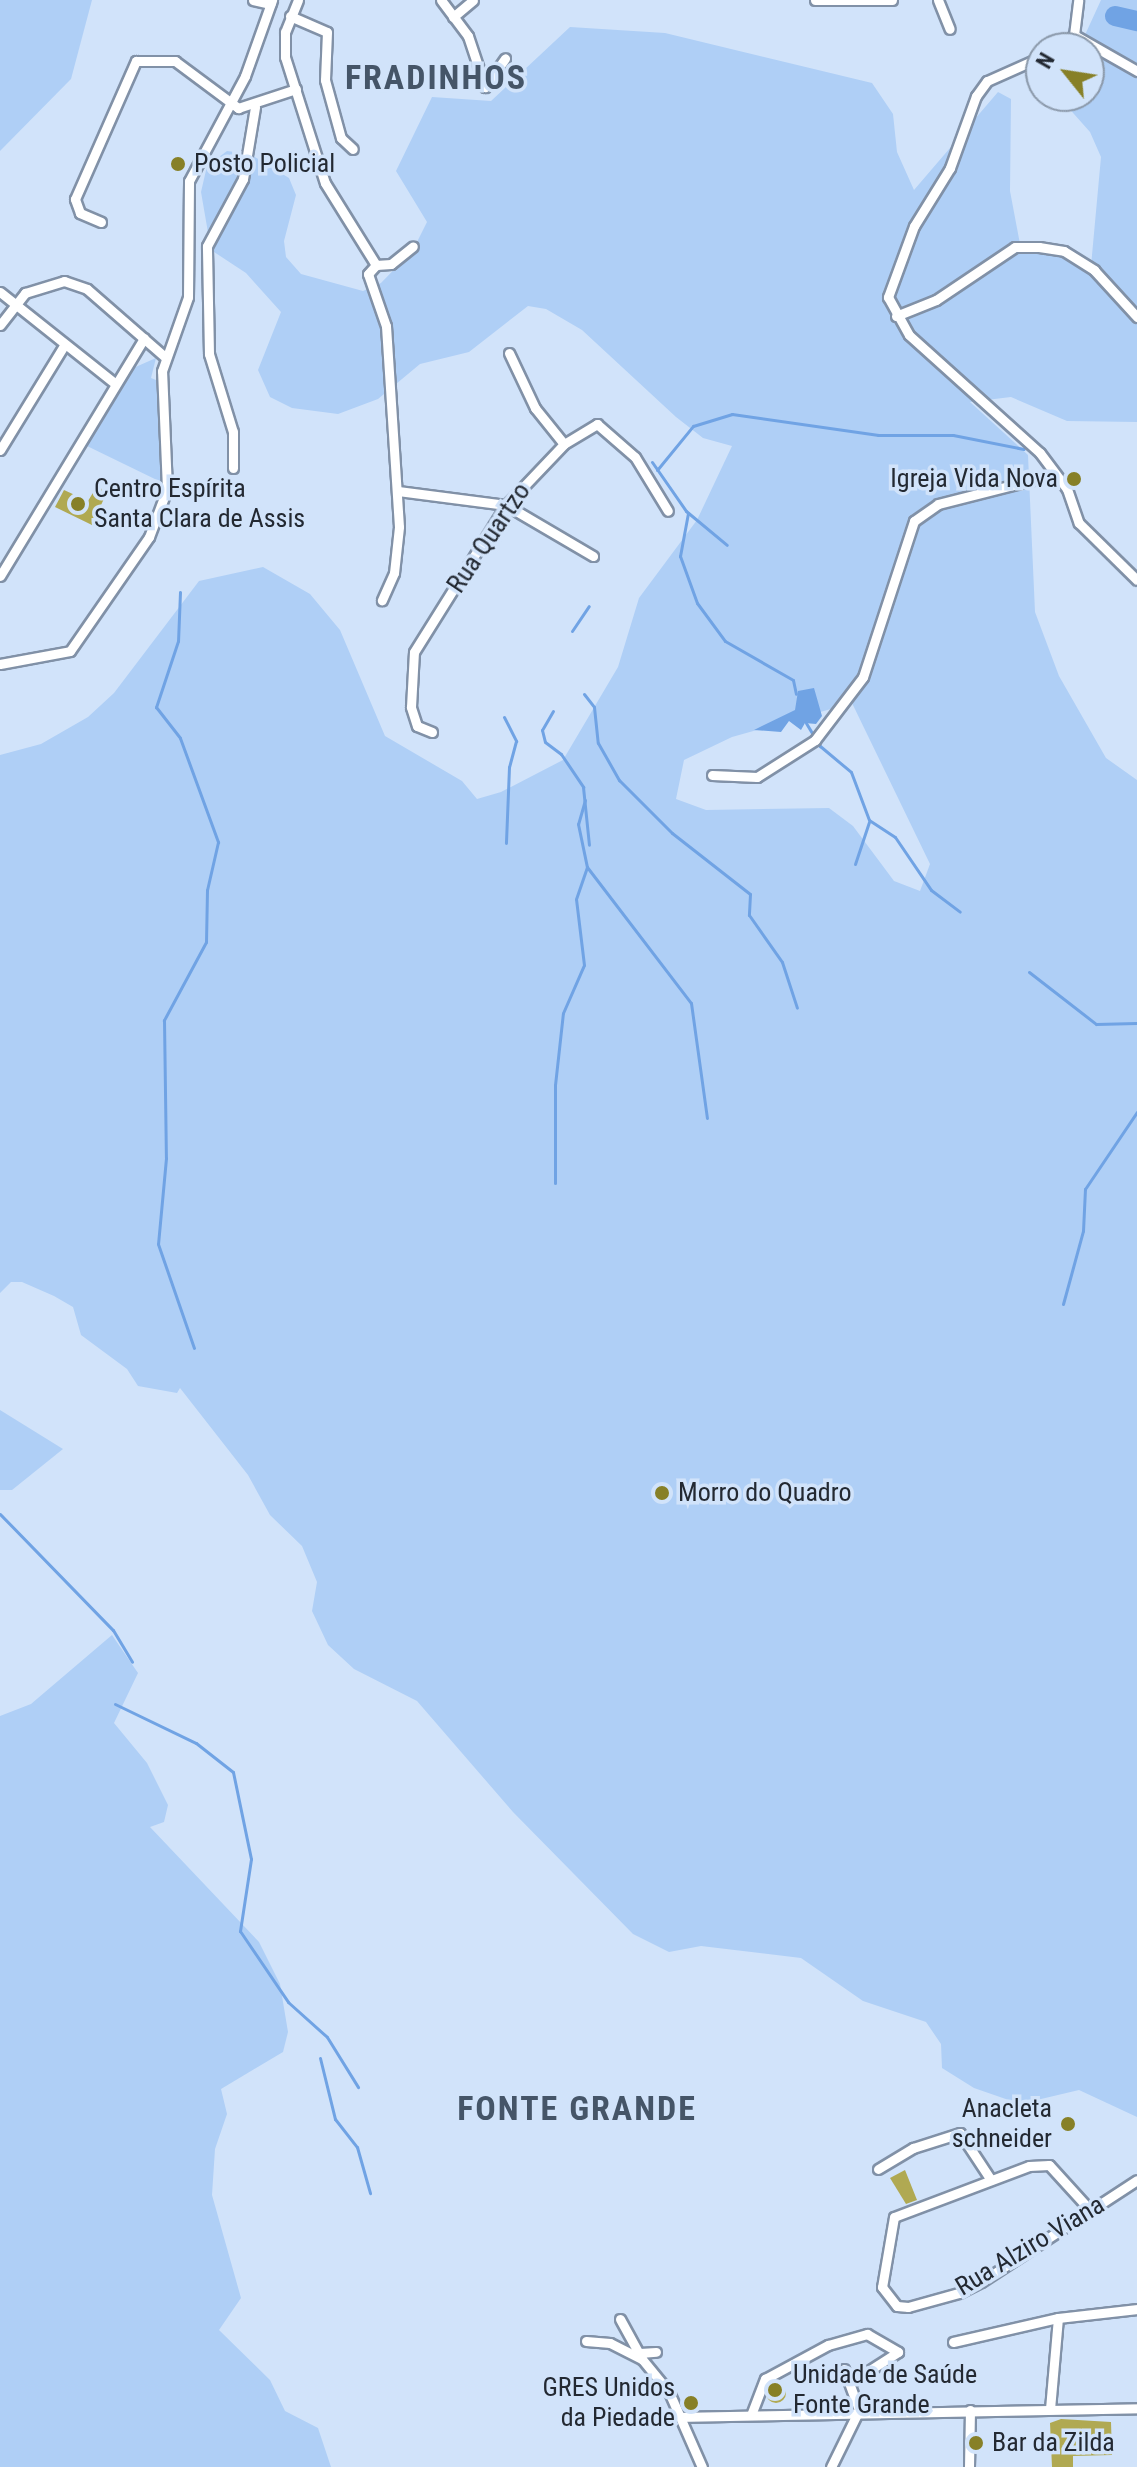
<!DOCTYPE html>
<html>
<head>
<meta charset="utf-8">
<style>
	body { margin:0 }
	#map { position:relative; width:1137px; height:2467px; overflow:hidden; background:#d1e3fa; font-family:"Roboto Condensed",sans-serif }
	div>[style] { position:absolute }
	.green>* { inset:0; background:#afcff6 }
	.water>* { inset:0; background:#70a3e4 }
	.stream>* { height:3px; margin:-1.5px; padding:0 1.5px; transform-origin:1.5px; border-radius:1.5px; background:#70a3e4 }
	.river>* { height:20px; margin:-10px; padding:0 10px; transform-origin:10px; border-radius:10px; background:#70a3e4 }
	.building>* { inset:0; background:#b0a952 }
	.round { border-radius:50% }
	.roads { filter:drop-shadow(2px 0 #8191a7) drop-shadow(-2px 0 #8191a7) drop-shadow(0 2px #8191a7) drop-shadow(0 -2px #8191a7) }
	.minor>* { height:9px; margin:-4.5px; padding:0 4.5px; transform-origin:4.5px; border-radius:4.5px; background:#fff }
	.dots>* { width:22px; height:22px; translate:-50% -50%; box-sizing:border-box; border:4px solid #d1e3fa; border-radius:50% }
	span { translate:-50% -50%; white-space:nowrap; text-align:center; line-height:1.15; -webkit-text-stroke:7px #d1e3fa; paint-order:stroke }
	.poi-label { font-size:26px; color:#232932 }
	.left { translate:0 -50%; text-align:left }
	.right { translate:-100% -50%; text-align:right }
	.street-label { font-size:26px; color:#232932 }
	.district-label { font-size:34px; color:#455568; font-weight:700; letter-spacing:2px }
	.north { position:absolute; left:1025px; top:32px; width:80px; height:80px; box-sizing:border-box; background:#d1e3fa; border:2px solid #8b99aa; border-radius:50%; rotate:300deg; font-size:22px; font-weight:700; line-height:32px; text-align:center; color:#232932 }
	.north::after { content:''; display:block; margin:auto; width:28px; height:36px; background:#878027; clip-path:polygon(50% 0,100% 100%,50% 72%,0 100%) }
</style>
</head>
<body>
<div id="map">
	<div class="green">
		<i style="clip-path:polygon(0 0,92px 0,71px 79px,0 151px)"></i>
		<i style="clip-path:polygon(evenodd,1101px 0,1137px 0,1137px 422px,1067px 421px,1011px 397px,970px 402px,1028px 455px,1035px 612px,1059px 676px,1106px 758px,1137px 780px,1137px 2117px,1079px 2090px,1020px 2104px,974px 2088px,942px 2068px,941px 2044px,926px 2022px,863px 2001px,801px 1958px,701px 1946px,669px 1952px,633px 1934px,513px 1812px,417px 1701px,354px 1669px,328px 1645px,312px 1611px,317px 1582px,302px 1546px,270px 1515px,248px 1475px,180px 1388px,177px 1393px,138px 1386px,127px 1369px,81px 1335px,73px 1307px,54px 1296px,22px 1282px,11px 1282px,0 1293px,0 755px,41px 744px,88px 717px,114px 693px,199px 581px,263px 567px,310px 594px,340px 630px,385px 736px,462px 781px,477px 799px,501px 792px,563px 760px,618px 667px,639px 598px,697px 520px,732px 446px,703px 438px,676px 417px,582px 330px,546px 309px,528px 306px,469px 352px,420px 364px,378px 399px,338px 414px,292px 408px,270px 397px,258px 370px,281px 312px,246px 273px,211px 250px,201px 192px,207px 166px,227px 151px,250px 154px,289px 178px,296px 195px,284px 241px,286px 257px,301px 274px,363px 291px,381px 283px,413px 250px,427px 222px,396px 171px,432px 97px,491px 101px,570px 27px,665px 33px,872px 83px,893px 114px,897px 152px,914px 190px,998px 92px,1011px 99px,1010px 191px,1020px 244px,1091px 266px,1101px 157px,1090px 132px,1058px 96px,1089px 96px,1089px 48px,1079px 48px,1101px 0,852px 703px,930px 864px,920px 891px,894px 881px,853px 826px,829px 808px,706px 810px,676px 799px,684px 760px,732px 737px,852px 703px)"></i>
		<i style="clip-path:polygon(156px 358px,151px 378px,156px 380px,163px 436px,161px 482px,87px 446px,131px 369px)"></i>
		<i style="clip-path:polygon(0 1410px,63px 1449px,12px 1490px,0 1490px)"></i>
		<i style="clip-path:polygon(112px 1635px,138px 1673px,114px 1723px,147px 1763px,168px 1805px,164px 1822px,150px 1827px,259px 1942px,280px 1984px,288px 2032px,283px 2052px,221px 2089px,227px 2114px,215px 2149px,212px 2195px,241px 2298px,219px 2330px,270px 2380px,285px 2411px,318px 2428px,331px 2467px,0 2467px,0 1716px,31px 1704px)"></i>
	</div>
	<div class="water">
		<i style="clip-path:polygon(814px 688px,822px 716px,816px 724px,805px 723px,801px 730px,789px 721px,781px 732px,754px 730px,795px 710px,798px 691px)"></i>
	</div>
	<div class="stream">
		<i style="left:652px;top:462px;width:60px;rotate:55.2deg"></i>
		<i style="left:686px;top:511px;width:53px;rotate:39.7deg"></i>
		<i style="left:657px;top:470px;width:57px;rotate:-50.7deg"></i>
		<i style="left:693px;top:426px;width:41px;rotate:-17.1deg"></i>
		<i style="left:732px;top:414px;width:148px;rotate:8.2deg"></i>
		<i style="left:878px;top:435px;width:75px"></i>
		<i style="left:953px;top:435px;width:72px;rotate:11.2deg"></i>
		<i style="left:688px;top:513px;width:44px;rotate:100.5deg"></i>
		<i style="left:680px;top:556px;width:50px;rotate:70.1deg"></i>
		<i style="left:697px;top:603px;width:47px;rotate:53.6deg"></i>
		<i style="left:725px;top:641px;width:78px;rotate:29.8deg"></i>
		<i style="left:793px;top:680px;width:14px;rotate:78deg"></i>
		<i style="left:180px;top:592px;width:49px;rotate:92.3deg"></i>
		<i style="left:178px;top:641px;width:70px;rotate:108.4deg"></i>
		<i style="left:156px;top:707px;width:39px;rotate:52deg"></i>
		<i style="left:180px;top:738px;width:111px;rotate:69.9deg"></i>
		<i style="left:218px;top:842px;width:49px;rotate:102.9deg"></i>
		<i style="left:207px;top:890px;width:52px;rotate:91.1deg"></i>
		<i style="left:206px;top:942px;width:89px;rotate:118.3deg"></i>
		<i style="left:164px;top:1020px;width:138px;rotate:89.2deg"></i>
		<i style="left:166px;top:1158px;width:86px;rotate:95.3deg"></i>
		<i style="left:158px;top:1244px;width:110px;rotate:70.9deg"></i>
		<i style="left:572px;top:631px;width:30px;rotate:-56deg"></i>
		<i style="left:584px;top:694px;width:16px;rotate:52deg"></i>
		<i style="left:594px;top:707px;width:36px;rotate:84deg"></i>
		<i style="left:598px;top:743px;width:43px;rotate:60.4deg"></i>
		<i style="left:619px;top:780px;width:75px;rotate:45deg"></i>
		<i style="left:672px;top:833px;width:99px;rotate:38deg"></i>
		<i style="left:750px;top:894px;width:21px;rotate:93deg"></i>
		<i style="left:749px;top:915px;width:57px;rotate:54.9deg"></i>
		<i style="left:782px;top:962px;width:48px;rotate:71.9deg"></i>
		<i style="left:553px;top:711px;width:22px;rotate:120deg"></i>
		<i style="left:542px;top:730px;width:12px;rotate:76deg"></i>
		<i style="left:545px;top:742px;width:20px;rotate:37deg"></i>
		<i style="left:561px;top:754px;width:40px;rotate:56deg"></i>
		<i style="left:583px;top:787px;width:58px;rotate:84.1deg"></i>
		<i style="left:504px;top:717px;width:27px;rotate:63deg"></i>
		<i style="left:516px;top:741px;width:27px;rotate:105deg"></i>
		<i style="left:509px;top:767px;width:76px;rotate:92.3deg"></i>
		<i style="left:806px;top:723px;width:27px;rotate:59deg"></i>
		<i style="left:820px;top:746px;width:40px;rotate:40deg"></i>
		<i style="left:851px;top:772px;width:51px;rotate:69.4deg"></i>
		<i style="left:869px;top:820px;width:31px;rotate:33deg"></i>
		<i style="left:895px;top:837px;width:64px;rotate:55.8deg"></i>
		<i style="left:931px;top:890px;width:36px;rotate:37deg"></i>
		<i style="left:585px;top:800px;width:25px;rotate:106deg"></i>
		<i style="left:578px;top:824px;width:44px;rotate:78.2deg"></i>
		<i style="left:587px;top:867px;width:171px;rotate:52.6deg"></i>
		<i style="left:691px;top:1003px;width:116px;rotate:82.1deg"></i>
		<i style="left:855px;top:864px;width:44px;rotate:-71.6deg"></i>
		<i style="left:1029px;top:972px;width:85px;rotate:37.8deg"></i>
		<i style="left:1096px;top:1024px;width:41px;rotate:-1.4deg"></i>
		<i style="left:555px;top:1183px;width:98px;rotate:-90deg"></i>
		<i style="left:555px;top:1085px;width:72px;rotate:-83.7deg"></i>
		<i style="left:563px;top:1013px;width:52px;rotate:-66.4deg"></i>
		<i style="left:584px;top:965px;width:66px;rotate:-96.9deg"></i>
		<i style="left:576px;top:899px;width:34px;rotate:-71deg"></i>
		<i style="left:1063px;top:1304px;width:76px;rotate:-74.7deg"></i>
		<i style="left:1083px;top:1231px;width:42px;rotate:-87.3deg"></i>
		<i style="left:1085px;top:1189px;width:93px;rotate:-56deg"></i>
		<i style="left:0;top:1514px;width:162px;rotate:45.8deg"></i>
		<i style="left:113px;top:1630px;width:37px;rotate:59deg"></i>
		<i style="left:115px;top:1704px;width:90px;rotate:25.7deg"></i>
		<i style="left:196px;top:1743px;width:47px;rotate:38.1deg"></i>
		<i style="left:233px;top:1772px;width:89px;rotate:78.3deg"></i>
		<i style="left:251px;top:1859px;width:73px;rotate:98.7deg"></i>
		<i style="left:240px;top:1931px;width:86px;rotate:55.9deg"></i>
		<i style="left:288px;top:2002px;width:52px;rotate:41.9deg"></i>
		<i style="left:327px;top:2037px;width:59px;rotate:58.2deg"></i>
		<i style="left:320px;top:2058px;width:63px;rotate:76.2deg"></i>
		<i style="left:335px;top:2119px;width:36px;rotate:52deg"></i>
		<i style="left:357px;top:2147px;width:48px;rotate:74.2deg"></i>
	</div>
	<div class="river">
		<i style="left:1115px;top:16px;width:23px;rotate:13deg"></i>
	</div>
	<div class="building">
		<i style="clip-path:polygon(97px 486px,107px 492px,92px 525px,55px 507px,64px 490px,88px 501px)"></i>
		<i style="clip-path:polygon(905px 2170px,917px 2200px,906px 2204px,890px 2178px)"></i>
		<i class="round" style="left:766px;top:2383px;width:20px;height:20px"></i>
		<i style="clip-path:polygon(1061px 2419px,1111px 2422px,1112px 2455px,1073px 2456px,1073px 2467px,1052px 2467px,1050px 2423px)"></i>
	</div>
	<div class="roads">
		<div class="minor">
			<i style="left:253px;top:0;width:18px;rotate:13deg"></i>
			<i style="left:298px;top:0;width:35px;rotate:112deg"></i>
			<i style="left:285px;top:32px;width:25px;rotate:90deg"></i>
			<i style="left:285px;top:57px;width:132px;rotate:72.4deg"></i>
			<i style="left:325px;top:183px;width:97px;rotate:58.1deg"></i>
			<i style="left:376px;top:265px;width:15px;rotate:-4deg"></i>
			<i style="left:391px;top:264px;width:28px;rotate:-39deg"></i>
			<i style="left:441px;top:0;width:45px;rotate:53.1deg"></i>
			<i style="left:468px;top:36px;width:54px;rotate:71.6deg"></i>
			<i style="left:485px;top:87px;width:35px;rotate:-55deg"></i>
			<i style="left:815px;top:0;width:77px"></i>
			<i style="left:938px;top:0;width:31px;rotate:68deg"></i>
			<i style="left:290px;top:16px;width:40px;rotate:23.4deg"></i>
			<i style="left:327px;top:32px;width:48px;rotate:92.4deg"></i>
			<i style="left:325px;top:80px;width:60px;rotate:74.6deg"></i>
			<i style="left:341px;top:138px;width:16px;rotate:43deg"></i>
			<i style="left:453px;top:17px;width:26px;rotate:-40deg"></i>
			<i style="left:1074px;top:35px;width:73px;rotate:29.7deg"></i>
			<i style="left:1060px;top:48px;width:19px;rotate:-43deg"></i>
			<i style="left:1074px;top:35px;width:35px;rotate:-83deg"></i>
			<i style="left:1041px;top:57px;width:59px;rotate:156deg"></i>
			<i style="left:987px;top:81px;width:19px;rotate:126deg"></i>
			<i style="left:976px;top:96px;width:77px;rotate:109.9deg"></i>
			<i style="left:950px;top:168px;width:68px;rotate:121.8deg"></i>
			<i style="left:914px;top:226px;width:76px;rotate:110.1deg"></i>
			<i style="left:888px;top:297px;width:43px;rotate:61.1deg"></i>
			<i style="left:909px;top:335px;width:176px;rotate:42deg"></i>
			<i style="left:1040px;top:453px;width:45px;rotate:53.1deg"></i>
			<i style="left:1067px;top:489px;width:36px;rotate:71deg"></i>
			<i style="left:1079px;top:523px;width:81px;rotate:44.5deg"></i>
			<i style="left:101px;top:222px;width:23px;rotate:-157deg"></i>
			<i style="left:80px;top:213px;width:15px;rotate:-110deg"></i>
			<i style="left:75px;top:199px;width:151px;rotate:-66.2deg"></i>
			<i style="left:136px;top:61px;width:39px"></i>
			<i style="left:175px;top:61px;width:79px;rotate:36.7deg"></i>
			<i style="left:238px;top:108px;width:61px;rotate:-18.1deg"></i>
			<i style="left:376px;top:265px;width:12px;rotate:132deg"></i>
			<i style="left:368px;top:274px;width:55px;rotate:70.9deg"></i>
			<i style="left:386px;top:326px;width:201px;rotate:86.3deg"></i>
			<i style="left:399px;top:527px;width:46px;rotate:96.2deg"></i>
			<i style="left:394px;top:573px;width:30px;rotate:114deg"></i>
			<i style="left:0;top:292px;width:144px;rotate:38.5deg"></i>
			<i style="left:896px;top:316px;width:43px;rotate:-21.8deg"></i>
			<i style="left:936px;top:300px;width:95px;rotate:-33.9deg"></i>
			<i style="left:1015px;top:247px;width:24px"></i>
			<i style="left:1039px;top:247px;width:25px;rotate:9deg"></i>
			<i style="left:1064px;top:251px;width:36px;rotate:32deg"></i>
			<i style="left:1094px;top:270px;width:64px;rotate:47.5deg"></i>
			<i style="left:0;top:325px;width:41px;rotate:-52deg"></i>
			<i style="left:25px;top:293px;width:41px;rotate:-17.1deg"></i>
			<i style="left:64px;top:281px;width:24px;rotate:19deg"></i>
			<i style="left:87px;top:289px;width:103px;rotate:41.1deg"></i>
			<i style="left:509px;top:353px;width:61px;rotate:64.7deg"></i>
			<i style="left:535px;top:408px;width:46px;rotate:51.1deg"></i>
			<i style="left:0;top:450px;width:124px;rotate:-58.5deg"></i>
			<i style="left:233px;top:468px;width:36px;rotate:-90deg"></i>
			<i style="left:233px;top:432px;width:82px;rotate:-107.1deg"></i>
			<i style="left:209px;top:354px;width:108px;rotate:-91.1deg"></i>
			<i style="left:207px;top:246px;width:76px;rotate:-61.8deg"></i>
			<i style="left:243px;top:179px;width:73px;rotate:-80.5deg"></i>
			<i style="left:398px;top:491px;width:109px;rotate:7.4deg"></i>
			<i style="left:506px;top:505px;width:101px;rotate:30.4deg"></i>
			<i style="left:0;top:576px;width:278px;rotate:-58.8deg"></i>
			<i style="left:0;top:664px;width:71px;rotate:-10.5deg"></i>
			<i style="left:70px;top:651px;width:139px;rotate:-55.3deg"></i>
			<i style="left:149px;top:537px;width:51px;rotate:-69.4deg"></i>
			<i style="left:167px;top:489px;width:118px;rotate:-92.4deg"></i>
			<i style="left:162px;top:371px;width:78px;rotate:-70.6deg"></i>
			<i style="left:188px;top:297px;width:116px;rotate:-89.5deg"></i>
			<i style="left:189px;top:181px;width:119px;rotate:-61.9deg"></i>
			<i style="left:245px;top:76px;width:81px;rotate:-70.4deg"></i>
			<i style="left:432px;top:732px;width:16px;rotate:-158deg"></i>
			<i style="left:417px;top:726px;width:20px;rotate:-108deg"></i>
			<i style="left:411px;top:707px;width:55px;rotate:-86.9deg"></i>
			<i style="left:414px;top:652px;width:173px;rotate:-58deg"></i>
			<i style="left:506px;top:505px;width:84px;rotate:-46.4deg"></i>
			<i style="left:564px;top:444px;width:39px;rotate:-31deg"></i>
			<i style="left:597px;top:424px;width:50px;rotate:41deg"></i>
			<i style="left:635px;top:457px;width:63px;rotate:58.6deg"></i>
			<i style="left:712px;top:775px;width:45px;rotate:2.5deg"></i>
			<i style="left:757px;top:777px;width:69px;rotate:-32.5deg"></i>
			<i style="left:815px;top:740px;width:79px;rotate:-52.7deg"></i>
			<i style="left:863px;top:677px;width:164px;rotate:-71.9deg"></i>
			<i style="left:914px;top:521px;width:29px;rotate:-35deg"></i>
			<i style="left:938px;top:504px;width:119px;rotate:-14.2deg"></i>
			<i style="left:878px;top:2169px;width:41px;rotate:-31deg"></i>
			<i style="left:913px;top:2148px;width:49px;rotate:-17.7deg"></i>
			<i style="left:960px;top:2133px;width:56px;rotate:56.6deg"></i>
			<i style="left:1090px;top:2210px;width:61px;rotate:-132.3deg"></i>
			<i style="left:1049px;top:2165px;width:20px;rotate:177deg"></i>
			<i style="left:1029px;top:2166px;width:144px;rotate:159.3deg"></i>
			<i style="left:894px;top:2217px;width:71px;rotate:99.7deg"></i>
			<i style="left:882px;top:2287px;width:24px;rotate:52deg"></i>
			<i style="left:897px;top:2306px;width:11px;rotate:5deg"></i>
			<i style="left:908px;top:2307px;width:53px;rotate:-15.4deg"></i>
			<i style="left:959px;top:2293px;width:25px;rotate:-27deg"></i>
			<i style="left:981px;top:2282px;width:186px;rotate:-33.2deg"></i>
			<i style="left:620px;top:2319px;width:46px;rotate:61.2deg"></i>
			<i style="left:586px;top:2341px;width:24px;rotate:5deg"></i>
			<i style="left:610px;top:2343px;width:36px;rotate:27deg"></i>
			<i style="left:642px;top:2359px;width:43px;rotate:50.7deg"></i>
			<i style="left:669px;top:2392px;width:82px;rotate:66.3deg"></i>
			<i style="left:953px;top:2342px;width:108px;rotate:-12.9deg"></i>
			<i style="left:1058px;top:2318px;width:80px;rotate:-6.5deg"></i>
			<i style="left:640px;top:2353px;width:16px;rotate:-4deg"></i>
			<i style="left:844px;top:2369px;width:44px;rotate:69.9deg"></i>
			<i style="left:1050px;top:2409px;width:91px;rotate:-85deg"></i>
			<i style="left:751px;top:2415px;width:39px;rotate:-69deg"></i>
			<i style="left:765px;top:2379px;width:72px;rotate:-28.4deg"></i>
			<i style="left:828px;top:2345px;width:41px;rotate:-15.8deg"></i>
			<i style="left:867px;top:2334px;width:36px;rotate:30deg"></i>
			<i style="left:898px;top:2352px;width:56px;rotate:147.4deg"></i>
			<i style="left:681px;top:2417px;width:456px;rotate:-1.1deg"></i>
			<i style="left:831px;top:2467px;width:64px;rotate:-63.8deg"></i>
			<i style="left:969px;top:2467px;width:57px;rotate:-89deg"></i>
		</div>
	</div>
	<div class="dots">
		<i style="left:178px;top:164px;background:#878027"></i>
		<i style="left:1074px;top:479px;background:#878027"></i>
		<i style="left:78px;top:504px;background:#878027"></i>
		<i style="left:662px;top:1493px;background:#878027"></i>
		<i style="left:1068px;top:2124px;background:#878027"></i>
		<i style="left:775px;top:2390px;background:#878027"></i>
		<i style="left:691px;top:2403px;background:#878027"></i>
		<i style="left:976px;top:2443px;background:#878027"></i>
	</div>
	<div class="poi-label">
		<span class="left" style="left:194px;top:164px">Posto Policial</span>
		<span class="right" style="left:1058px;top:479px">Igreja Vida Nova</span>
		<span class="left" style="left:94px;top:504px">Centro Espírita<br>Santa Clara de Assis</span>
		<span class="left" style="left:678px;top:1493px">Morro do Quadro</span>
		<span class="right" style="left:1052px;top:2124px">Anacleta<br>schneider</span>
		<span class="left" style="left:793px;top:2390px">Unidade de Saúde<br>Fonte Grande</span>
		<span class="right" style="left:675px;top:2403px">GRES Unidos<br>da Piedade</span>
		<span class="left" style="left:992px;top:2443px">Bar da Zilda</span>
	</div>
	<div class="street-label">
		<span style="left:489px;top:538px;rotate:-56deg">Rua Quartzo</span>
		<span style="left:1030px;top:2246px;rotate:-31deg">Rua Alziro Viana</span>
	</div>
	<div class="district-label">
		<span style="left:436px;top:78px">FRADINHOS</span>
		<span style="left:577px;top:2109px">FONTE GRANDE</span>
	</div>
	<div class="north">N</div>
</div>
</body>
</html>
